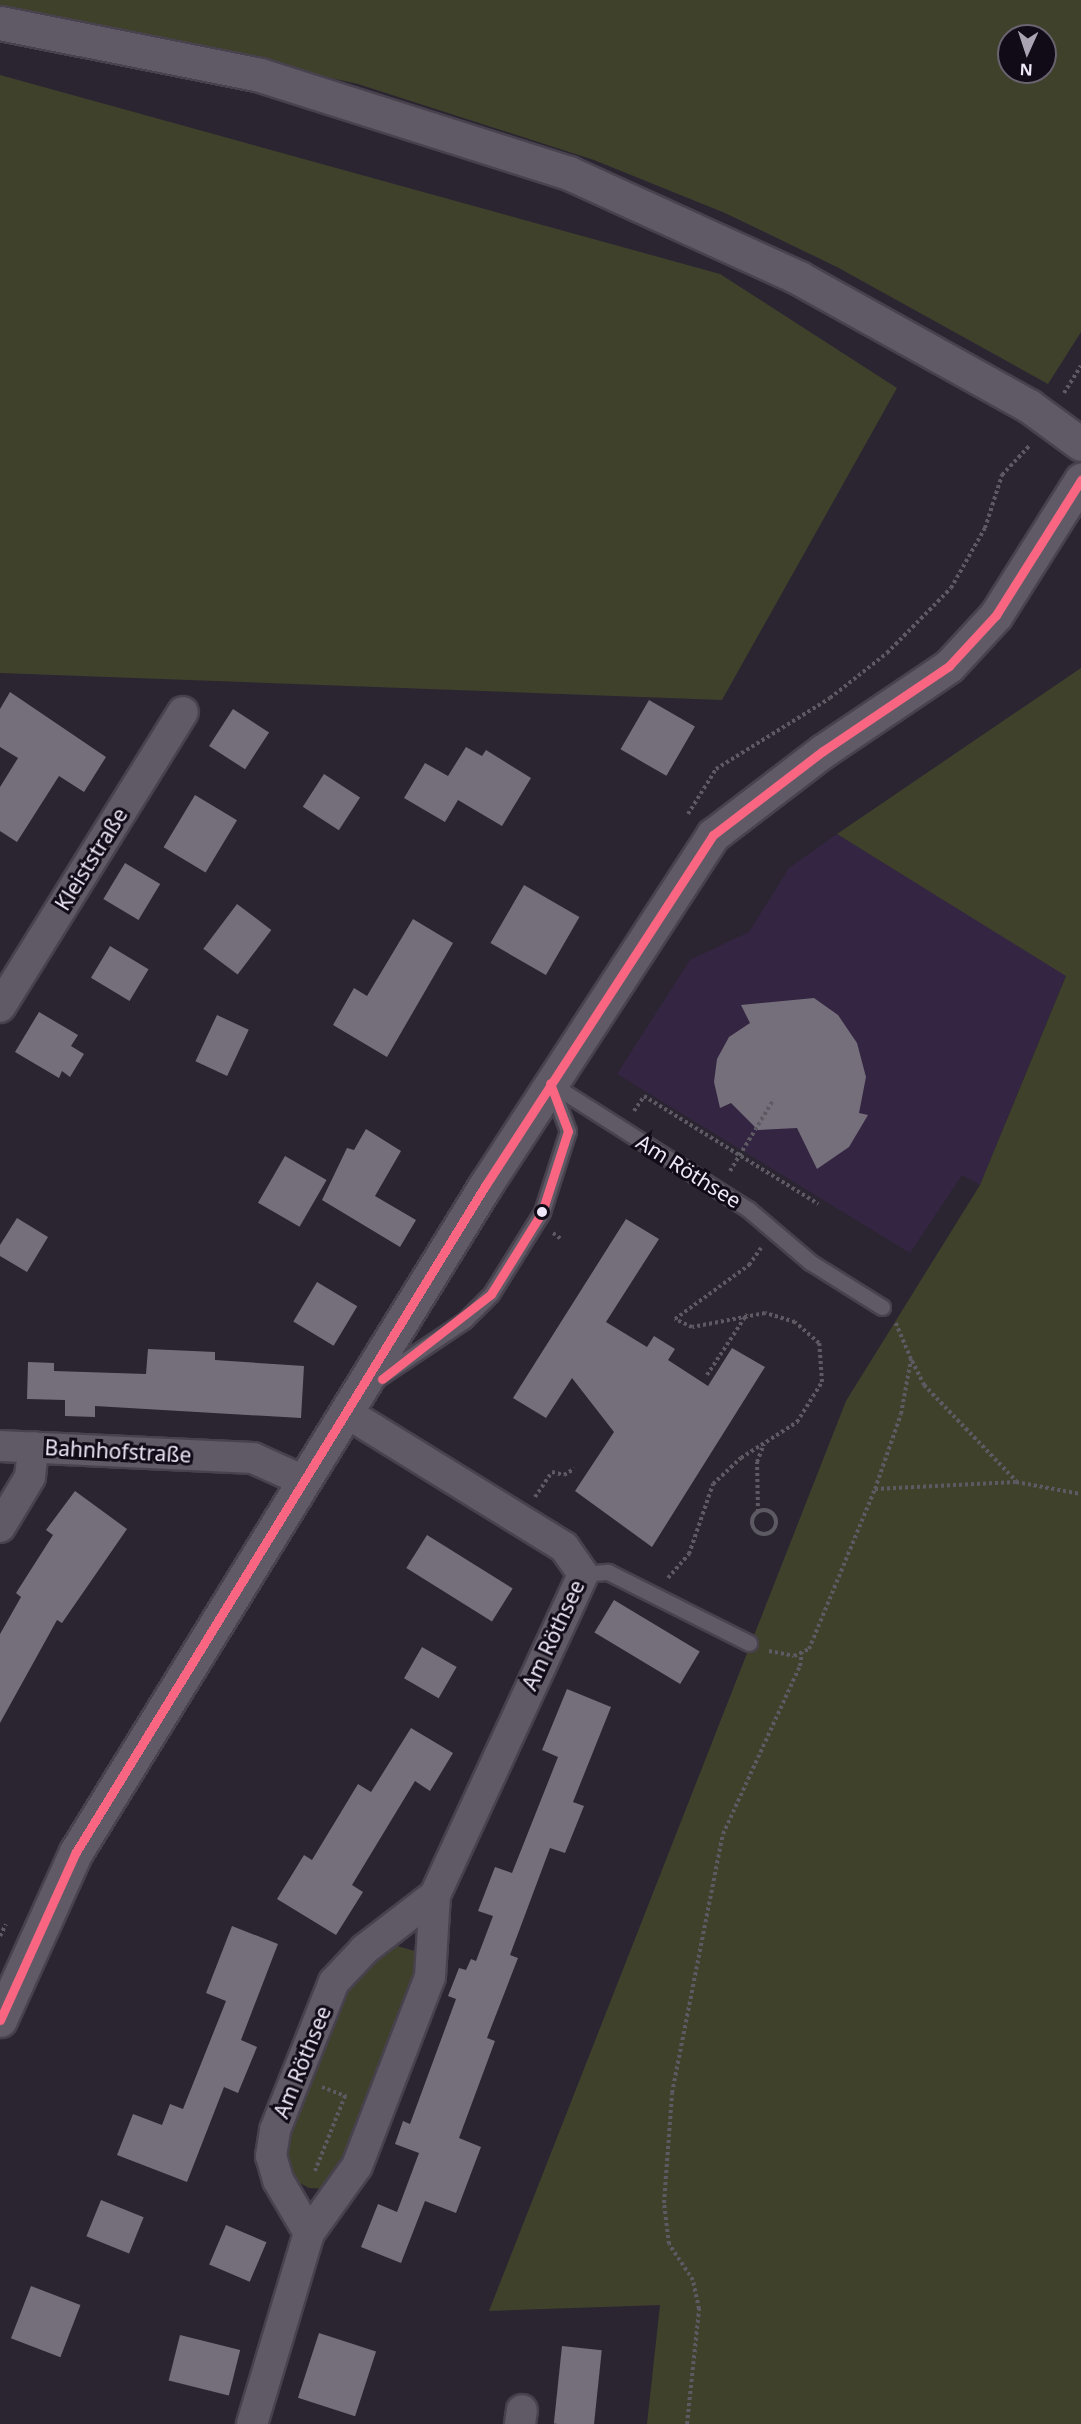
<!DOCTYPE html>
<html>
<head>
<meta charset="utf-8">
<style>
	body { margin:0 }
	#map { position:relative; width:1081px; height:2424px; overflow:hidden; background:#2b2532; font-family:"Noto Sans",sans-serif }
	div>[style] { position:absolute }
	.built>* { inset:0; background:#342642 }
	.green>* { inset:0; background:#3f412b }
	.building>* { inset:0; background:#756f7b; transform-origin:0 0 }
	.path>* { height:4px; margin-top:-2px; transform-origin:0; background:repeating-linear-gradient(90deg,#5e5a63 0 3px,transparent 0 6px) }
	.path>.ring { margin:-2px; padding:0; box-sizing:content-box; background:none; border:4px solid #5e5a63; border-radius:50% }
	.roads { filter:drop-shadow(2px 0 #48424e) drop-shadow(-2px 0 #48424e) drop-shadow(0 2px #48424e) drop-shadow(0 -2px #48424e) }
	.lane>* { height:15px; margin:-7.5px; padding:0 7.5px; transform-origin:7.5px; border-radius:7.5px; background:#5f5a65 }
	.street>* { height:30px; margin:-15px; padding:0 15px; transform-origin:15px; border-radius:15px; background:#5f5a65 }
	.secondary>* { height:33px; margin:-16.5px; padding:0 16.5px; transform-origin:16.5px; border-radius:16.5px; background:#5f5a65 }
	.bus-1>* { height:9px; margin:-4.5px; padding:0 4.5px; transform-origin:4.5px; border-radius:4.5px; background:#fa6682 }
	.dots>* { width:16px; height:16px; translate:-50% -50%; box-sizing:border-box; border:3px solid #100b16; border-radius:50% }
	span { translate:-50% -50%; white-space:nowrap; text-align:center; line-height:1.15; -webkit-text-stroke:6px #100b16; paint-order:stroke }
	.street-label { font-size:21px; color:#eee7f8 }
	.north { position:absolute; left:997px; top:24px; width:60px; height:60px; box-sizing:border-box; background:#100b16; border:2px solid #696370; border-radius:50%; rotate:183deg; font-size:16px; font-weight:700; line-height:24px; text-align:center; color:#eee7f8 }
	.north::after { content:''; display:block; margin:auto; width:21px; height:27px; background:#aaa3b3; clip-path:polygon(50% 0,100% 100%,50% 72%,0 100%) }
</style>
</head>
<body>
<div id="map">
	<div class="built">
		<i style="clip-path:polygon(837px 834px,1066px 975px,980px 1185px,962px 1175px,910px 1253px,617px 1074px,690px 960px,749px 932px,789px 868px)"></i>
	</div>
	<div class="green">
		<i style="clip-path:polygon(evenodd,0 0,1081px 0,1081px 332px,1048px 384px,837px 267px,725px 213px,594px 160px,358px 84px,0 5px,0 0,1009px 36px,1045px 36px,1045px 72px,1009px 72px,1009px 36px)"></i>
		<i style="clip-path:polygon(0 75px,720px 274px,897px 388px,722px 700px,0 673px)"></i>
		<i style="clip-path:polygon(1081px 668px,1081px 2424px,647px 2424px,660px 2305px,489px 2311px,846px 1401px,980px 1185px,1066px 976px,837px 834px)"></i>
		<i style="clip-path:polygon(394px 1945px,415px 1951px,420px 1964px,348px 2158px,326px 2189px,309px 2188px,288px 2177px,282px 2139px,343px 1989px)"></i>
	</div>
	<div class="building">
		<i style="clip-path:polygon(10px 692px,106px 757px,84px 792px,59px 776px,17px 842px,0 831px,0 787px,18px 758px,0 747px,0 709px)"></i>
		<i style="left:649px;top:700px;width:53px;height:57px;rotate:30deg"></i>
		<i style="left:233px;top:709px;width:43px;height:44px;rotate:33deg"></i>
		<i style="clip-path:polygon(466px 747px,482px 756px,486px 750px,531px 778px,502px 826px,458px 800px,445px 822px,404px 798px,425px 763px,448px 776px)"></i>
		<i style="left:324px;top:774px;width:43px;height:39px;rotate:33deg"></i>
		<i style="left:195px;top:795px;width:49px;height:61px;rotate:31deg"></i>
		<i style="left:125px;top:863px;width:41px;height:42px;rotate:31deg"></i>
		<i style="left:524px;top:885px;width:64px;height:67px;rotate:30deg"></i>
		<i style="left:237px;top:904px;width:43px;height:56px;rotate:37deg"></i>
		<i style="clip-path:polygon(413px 919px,453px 943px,387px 1057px,333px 1025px,354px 988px,367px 996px)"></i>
		<i style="left:110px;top:946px;width:45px;height:37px;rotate:31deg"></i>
		<i style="clip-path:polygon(814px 998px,838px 1015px,857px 1043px,866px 1077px,859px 1113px,868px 1115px,849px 1147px,817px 1169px,797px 1128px,758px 1130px,731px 1103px,720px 1108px,714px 1082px,717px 1059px,729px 1037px,750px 1023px,741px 1005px)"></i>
		<i style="clip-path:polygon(39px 1012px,78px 1035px,71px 1046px,84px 1054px,70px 1077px,62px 1071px,59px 1078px,15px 1052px)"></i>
		<i style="left:217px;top:1015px;width:35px;height:51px;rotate:25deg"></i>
		<i style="clip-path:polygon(366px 1129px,401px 1151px,375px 1196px,416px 1220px,400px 1247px,322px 1200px,347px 1148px,354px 1150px)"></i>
		<i style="left:285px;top:1156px;width:48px;height:54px;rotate:30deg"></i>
		<i style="clip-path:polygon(17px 1218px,48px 1237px,27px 1272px,0 1256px,0 1245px)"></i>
		<i style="clip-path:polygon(626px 1219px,659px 1239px,606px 1322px,647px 1347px,654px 1336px,675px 1349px,668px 1360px,708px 1386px,732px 1348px,765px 1367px,652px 1547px,575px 1491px,614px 1432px,572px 1378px,546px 1418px,513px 1398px)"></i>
		<i style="left:317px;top:1282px;width:47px;height:46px;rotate:31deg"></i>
		<i style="clip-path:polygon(148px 1349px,215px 1352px,215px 1360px,304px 1366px,301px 1418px,95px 1406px,95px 1417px,65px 1416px,65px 1400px,27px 1399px,28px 1362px,54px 1363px,54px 1371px,146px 1374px)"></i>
		<i style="clip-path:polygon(75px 1491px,127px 1529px,62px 1623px,57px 1620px,0 1723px,0 1634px,21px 1597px,16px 1593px,53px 1535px,46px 1530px)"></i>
		<i style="left:427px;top:1535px;width:101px;height:39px;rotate:32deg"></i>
		<i style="left:614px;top:1600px;width:100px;height:38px;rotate:31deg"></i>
		<i style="left:422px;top:1647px;width:40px;height:36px;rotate:30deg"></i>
		<i style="clip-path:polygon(567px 1689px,611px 1707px,573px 1802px,584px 1806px,565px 1853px,550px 1848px,510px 1955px,518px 1958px,487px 2038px,495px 2041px,459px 2138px,481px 2147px,456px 2213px,425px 2201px,401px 2263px,361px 2247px,378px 2204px,397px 2212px,419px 2153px,395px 2144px,403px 2121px,410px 2124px,456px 1999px,448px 1996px,459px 1968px,466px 1970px,471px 1959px,476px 1961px,493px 1916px,478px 1911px,495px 1867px,512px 1873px,558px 1757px,542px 1750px)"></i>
		<i style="clip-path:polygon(411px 1728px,453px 1753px,430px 1791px,415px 1781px,352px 1885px,363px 1892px,336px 1935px,277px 1899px,304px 1855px,312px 1860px,358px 1784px,371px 1792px)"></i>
		<i style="clip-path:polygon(232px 1926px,278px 1944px,241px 2040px,257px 2047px,238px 2093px,224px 2087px,187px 2182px,117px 2155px,133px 2114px,162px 2125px,170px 2104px,183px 2109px,226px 2001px,206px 1993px)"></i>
		<i style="left:101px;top:2200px;width:46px;height:39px;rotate:22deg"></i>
		<i style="left:226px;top:2225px;width:44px;height:43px;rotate:23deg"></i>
		<i style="left:31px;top:2286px;width:53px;height:56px;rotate:21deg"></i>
		<i style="left:319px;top:2333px;width:60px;height:68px;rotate:18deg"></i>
		<i style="left:180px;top:2335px;width:62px;height:47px;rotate:14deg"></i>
		<i style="left:562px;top:2346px;width:40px;height:78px;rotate:6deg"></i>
	</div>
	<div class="path">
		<i style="left:1064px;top:393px;width:32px;rotate:-58deg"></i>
		<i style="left:688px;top:814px;width:53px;rotate:-58.1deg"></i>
		<i style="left:716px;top:769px;width:134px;rotate:-31.9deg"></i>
		<i style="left:830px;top:698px;width:73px;rotate:-38.3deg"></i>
		<i style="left:887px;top:653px;width:91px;rotate:-45.4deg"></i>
		<i style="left:951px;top:588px;width:69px;rotate:-60.5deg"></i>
		<i style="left:985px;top:528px;width:56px;rotate:-72.2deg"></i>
		<i style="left:1002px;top:475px;width:41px;rotate:-47deg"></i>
		<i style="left:634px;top:1111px;width:18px;rotate:-56deg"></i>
		<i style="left:644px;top:1096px;width:205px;rotate:31.8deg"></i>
		<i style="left:730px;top:1171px;width:84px;rotate:-58.6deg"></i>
		<i style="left:553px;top:1233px;width:9px;rotate:36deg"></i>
		<i style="left:912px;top:1361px;width:27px;rotate:63deg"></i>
		<i style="left:924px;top:1385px;width:133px;rotate:46.2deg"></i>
		<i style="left:707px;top:1375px;width:73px;rotate:-56.7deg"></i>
		<i style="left:875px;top:1489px;width:141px;rotate:-2.8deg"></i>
		<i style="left:1016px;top:1482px;width:66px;rotate:10.5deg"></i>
		<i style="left:535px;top:1497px;width:30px;rotate:-56deg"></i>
		<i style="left:552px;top:1472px;width:12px;rotate:14deg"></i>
		<i style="left:564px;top:1475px;width:12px;rotate:-31deg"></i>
		<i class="ring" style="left:752px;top:1510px;width:20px;height:20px"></i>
		<i style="left:758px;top:1512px;width:50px;rotate:-91.1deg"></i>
		<i style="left:757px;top:1462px;width:19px;rotate:-69deg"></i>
		<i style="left:668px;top:1578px;width:32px;rotate:-49deg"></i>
		<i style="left:689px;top:1554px;width:74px;rotate:-71.1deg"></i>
		<i style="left:713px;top:1484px;width:38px;rotate:-43deg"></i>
		<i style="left:741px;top:1458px;width:67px;rotate:-32.7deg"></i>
		<i style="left:797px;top:1422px;width:47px;rotate:-58deg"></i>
		<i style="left:822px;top:1382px;width:39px;rotate:-94deg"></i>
		<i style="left:819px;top:1343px;width:32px;rotate:-139deg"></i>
		<i style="left:795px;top:1322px;width:31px;rotate:-163deg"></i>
		<i style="left:765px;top:1313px;width:74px;rotate:169.1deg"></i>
		<i style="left:692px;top:1327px;width:19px;rotate:-155deg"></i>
		<i style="left:675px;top:1319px;width:92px;rotate:-36.1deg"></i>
		<i style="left:749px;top:1265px;width:21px;rotate:-55deg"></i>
		<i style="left:769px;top:1651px;width:25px;rotate:11deg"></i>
		<i style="left:794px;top:1656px;width:17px;rotate:-25deg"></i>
		<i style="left:809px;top:1649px;width:173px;rotate:-67.6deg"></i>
		<i style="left:875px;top:1489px;width:79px;rotate:-70.9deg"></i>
		<i style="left:901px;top:1414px;width:56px;rotate:-79.7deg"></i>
		<i style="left:911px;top:1359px;width:39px;rotate:-113deg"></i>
		<i style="left:0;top:1936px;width:13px;rotate:-63deg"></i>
		<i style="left:322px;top:2087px;width:26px;rotate:21deg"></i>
		<i style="left:315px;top:2171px;width:81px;rotate:-68.2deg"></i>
		<i style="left:687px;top:2424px;width:116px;rotate:-84deg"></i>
		<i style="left:699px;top:2309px;width:30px;rotate:-102deg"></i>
		<i style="left:693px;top:2280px;width:43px;rotate:-123.7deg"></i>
		<i style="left:669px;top:2244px;width:41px;rotate:-97deg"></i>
		<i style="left:664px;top:2203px;width:110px;rotate:-85.8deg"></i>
		<i style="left:672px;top:2093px;width:264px;rotate:-78.9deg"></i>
		<i style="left:723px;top:1834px;width:185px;rotate:-65.4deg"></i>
		<i style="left:800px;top:1666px;width:14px;rotate:-82deg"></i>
	</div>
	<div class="roads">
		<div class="lane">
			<i style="left:550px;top:1083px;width:235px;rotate:32.5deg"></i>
			<i style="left:748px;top:1209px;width:82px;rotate:40.5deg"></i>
			<i style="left:810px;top:1262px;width:85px;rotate:32deg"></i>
			<i style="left:368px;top:1385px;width:117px;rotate:-33.8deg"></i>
			<i style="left:465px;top:1320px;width:37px;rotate:-45deg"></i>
			<i style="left:491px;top:1294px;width:97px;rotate:-58.1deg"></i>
			<i style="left:542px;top:1212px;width:85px;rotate:-72.2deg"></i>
			<i style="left:568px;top:1131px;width:49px;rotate:-110.3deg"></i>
			<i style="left:583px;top:1574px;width:25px;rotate:-5deg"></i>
			<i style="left:608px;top:1572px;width:158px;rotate:26.7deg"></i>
		</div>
		<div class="street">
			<i style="left:0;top:1007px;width:347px;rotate:-58.2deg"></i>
			<i style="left:0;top:1446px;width:253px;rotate:2.7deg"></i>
			<i style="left:253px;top:1458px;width:54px;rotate:24.2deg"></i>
			<i style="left:0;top:1527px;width:58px;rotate:-59deg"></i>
			<i style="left:30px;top:1477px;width:30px;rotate:-84deg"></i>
			<i style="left:309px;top:2233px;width:61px;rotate:-120.3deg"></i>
			<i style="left:278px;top:2180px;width:25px;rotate:-106deg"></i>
			<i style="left:271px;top:2156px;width:26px;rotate:-81deg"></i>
			<i style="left:275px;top:2130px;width:159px;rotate:-68.3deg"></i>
			<i style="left:334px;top:1982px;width:45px;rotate:-46.8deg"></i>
			<i style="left:365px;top:1949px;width:88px;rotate:-37.6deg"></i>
			<i style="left:252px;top:2424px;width:199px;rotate:-73.4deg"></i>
			<i style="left:309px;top:2233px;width:82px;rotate:-54.4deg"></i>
			<i style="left:357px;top:2166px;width:203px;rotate:-68.9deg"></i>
			<i style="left:430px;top:1977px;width:82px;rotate:-86.5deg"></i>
			<i style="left:435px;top:1895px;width:353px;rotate:-65.2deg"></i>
			<i style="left:583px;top:1574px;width:33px;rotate:-125deg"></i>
			<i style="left:564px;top:1547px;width:255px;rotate:-148.3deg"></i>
			<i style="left:520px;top:2424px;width:14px;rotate:-82deg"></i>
		</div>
		<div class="secondary">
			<i style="left:0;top:23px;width:265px;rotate:11.3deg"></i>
			<i style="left:260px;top:75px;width:324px;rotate:17.6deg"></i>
			<i style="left:569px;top:173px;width:253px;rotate:24.5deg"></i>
			<i style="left:799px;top:278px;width:263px;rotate:29.1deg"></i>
			<i style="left:1029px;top:406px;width:64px;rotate:36.2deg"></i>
			<i style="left:0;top:2020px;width:184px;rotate:-65.7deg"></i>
			<i style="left:76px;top:1852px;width:782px;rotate:-58.45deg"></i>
			<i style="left:485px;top:1186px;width:419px;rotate:-57deg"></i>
			<i style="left:713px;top:835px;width:138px;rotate:-37.4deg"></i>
			<i style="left:823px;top:751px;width:152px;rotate:-34deg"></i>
			<i style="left:949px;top:666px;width:69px;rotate:-47.3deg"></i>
			<i style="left:996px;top:615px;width:160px;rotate:-57.8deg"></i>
		</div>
	</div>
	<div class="bus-1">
		<i style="left:382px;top:1379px;width:138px;rotate:-37.9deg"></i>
		<i style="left:491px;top:1294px;width:97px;rotate:-58.1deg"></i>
		<i style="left:542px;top:1212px;width:85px;rotate:-72.2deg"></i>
		<i style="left:568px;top:1131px;width:51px;rotate:-110.6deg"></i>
		<i style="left:0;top:2020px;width:184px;rotate:-65.7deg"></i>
		<i style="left:76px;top:1852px;width:782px;rotate:-58.45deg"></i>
		<i style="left:485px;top:1186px;width:419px;rotate:-57deg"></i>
		<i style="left:713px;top:835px;width:138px;rotate:-37.4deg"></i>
		<i style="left:823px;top:751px;width:152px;rotate:-34deg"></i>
		<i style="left:949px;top:666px;width:69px;rotate:-47.3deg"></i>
		<i style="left:996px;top:615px;width:160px;rotate:-57.8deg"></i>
	</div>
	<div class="dots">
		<i style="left:542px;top:1212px;background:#eee7f8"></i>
	</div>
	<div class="street-label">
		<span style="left:91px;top:859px;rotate:-58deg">Kleiststraße</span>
		<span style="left:689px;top:1171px;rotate:32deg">Am Röthsee</span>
		<span style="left:118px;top:1451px;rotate:3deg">Bahnhofstraße</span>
		<span style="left:553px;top:1635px;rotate:-65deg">Am Röthsee</span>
		<span style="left:302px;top:2062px;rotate:-68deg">Am Röthsee</span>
	</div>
	<div class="north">N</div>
</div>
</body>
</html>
